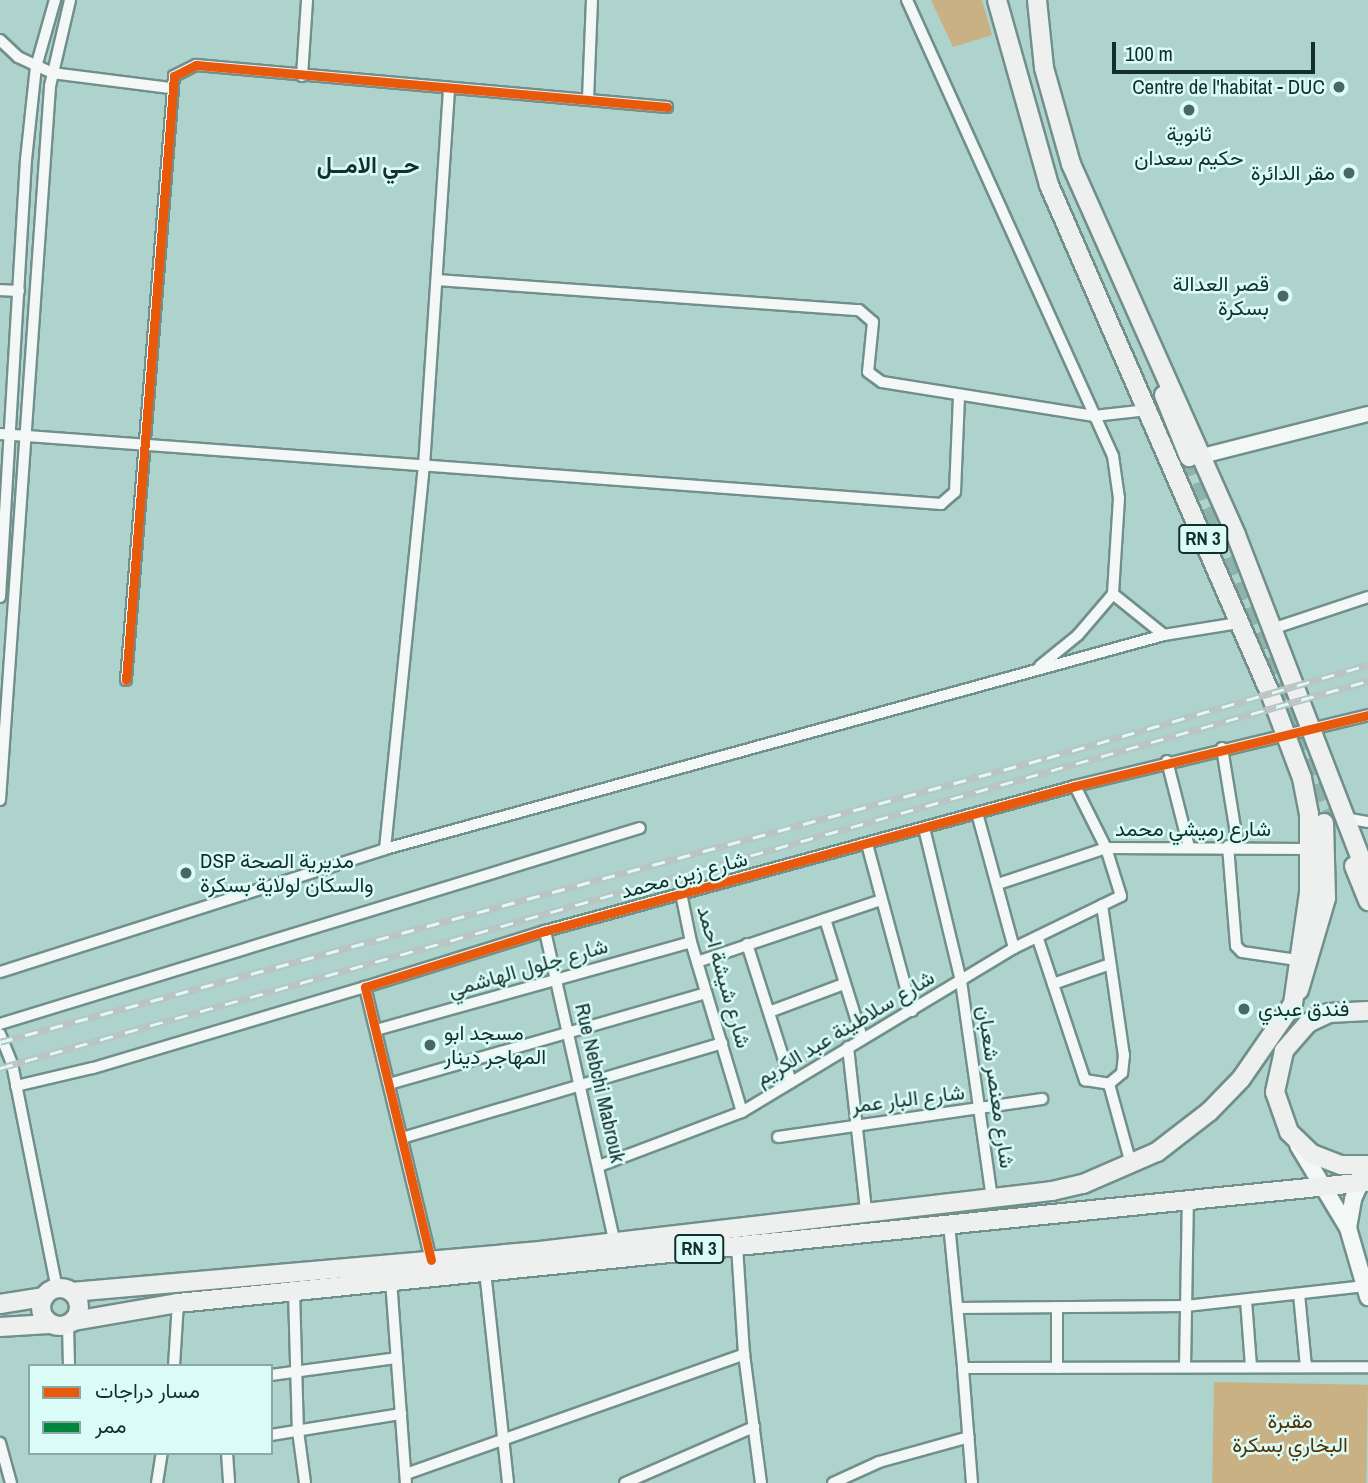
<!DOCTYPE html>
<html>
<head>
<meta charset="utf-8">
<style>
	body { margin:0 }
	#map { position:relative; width:1368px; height:1483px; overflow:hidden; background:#add3cc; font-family:"Archivo Narrow",Vazirmatn,sans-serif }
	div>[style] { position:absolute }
	.green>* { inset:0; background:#cab183; transform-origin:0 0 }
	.primary-tunnel>* { height:18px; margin-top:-9px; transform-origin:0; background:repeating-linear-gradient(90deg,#8eb2ac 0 18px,transparent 0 27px) }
	.roads { filter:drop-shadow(2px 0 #718f8b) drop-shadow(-2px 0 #718f8b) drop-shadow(0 2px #718f8b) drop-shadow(0 -2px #718f8b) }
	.minor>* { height:10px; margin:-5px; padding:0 5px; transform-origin:5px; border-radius:5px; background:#f3f8f7 }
	.tertiary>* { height:14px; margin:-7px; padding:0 7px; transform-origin:7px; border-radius:7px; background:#f3f8f7 }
	.secondary>* { height:16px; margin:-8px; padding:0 8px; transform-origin:8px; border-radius:8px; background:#f3f8f7 }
	.primary>* { height:18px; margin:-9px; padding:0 9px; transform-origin:9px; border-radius:9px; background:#edf0ef }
	.primary>.ring { margin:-9px; padding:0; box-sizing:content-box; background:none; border:18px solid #edf0ef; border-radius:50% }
	.rail>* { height:7px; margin-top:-3.5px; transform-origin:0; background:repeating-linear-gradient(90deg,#dafbf6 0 13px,#bac4c3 0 26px); box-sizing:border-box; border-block:2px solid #bac4c3 }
	.quiet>* { height:7px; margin-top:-3.5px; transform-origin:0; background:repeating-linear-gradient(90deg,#00873e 0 14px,transparent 0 21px) }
	.cycleway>* { height:9px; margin:-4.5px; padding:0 4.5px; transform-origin:4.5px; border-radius:4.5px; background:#e8590c }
	.dots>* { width:19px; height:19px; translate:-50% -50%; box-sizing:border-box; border:4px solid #dafbf6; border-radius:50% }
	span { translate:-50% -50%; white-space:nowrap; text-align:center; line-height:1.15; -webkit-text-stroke:5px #dafbf6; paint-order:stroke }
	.shield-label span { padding:2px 5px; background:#dafbf6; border:2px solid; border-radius:5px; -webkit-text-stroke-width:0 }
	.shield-label { font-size:19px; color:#132f2b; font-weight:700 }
	.poi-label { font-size:21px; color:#132f2b }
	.right { translate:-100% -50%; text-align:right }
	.left { translate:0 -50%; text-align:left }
	.street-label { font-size:21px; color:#132f2b }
	.park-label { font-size:21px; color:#533005 }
	.neighbourhood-label { font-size:23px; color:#132f2b; font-weight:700 }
	.legend { position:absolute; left:28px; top:1364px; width:245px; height:91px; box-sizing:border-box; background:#dafbf6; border:2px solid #8aa9a5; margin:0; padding:9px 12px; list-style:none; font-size:21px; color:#132f2b }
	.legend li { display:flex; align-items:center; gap:14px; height:35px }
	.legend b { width:35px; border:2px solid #8aa9a5 }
	.scale { position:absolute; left:1112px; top:42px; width:203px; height:32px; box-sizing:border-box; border:4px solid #132f2b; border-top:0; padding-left:9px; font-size:21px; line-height:24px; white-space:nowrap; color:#132f2b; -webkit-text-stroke:5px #dafbf6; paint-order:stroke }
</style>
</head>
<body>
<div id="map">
	<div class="green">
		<i style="clip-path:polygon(931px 0,982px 0,992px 35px,953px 47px)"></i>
		<i style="left:1214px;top:1382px;width:154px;height:101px;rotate:1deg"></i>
	</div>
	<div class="primary-tunnel">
		<i style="left:1189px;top:457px;width:393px;rotate:68deg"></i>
	</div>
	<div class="roads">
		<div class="minor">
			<i style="left:907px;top:0;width:500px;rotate:65.69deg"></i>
			<i style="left:1113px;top:456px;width:42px;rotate:81.9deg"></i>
			<i style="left:1119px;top:498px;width:96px;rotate:93.6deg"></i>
			<i style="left:1113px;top:594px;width:54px;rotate:130.5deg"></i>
			<i style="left:1078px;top:635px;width:49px;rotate:140.8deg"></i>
			<i style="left:0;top:40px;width:25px;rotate:43deg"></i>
			<i style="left:18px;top:57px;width:38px;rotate:25deg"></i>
			<i style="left:52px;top:73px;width:119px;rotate:7.2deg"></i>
			<i style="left:302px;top:76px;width:76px;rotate:-86.2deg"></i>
			<i style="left:588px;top:99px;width:99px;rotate:-87.7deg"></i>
			<i style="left:437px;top:280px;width:423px;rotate:4.1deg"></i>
			<i style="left:859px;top:310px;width:18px;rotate:41deg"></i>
			<i style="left:873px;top:322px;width:50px;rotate:95.7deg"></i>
			<i style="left:868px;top:372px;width:17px;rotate:36deg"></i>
			<i style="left:882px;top:382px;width:215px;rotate:9.1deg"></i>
			<i style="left:1094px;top:416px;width:54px;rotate:-6.3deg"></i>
			<i style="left:0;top:290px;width:19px;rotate:3deg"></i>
			<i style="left:0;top:434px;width:944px;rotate:4.25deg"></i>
			<i style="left:941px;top:504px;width:18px;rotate:-41deg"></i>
			<i style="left:955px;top:492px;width:97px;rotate:-87.6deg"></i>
			<i style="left:1113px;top:594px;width:65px;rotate:38.8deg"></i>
			<i style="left:0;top:597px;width:438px;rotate:-86.6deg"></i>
			<i style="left:26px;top:160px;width:94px;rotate:-83.9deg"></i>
			<i style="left:36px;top:67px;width:70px;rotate:-74.2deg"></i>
			<i style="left:1272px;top:629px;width:101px;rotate:-18.4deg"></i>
			<i style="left:126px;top:680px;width:606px;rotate:-85.46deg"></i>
			<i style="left:174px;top:76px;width:25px;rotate:-27deg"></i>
			<i style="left:196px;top:65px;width:473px;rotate:5.1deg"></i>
			<i style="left:1222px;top:748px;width:99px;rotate:80.7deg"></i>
			<i style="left:1167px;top:761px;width:89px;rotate:75.7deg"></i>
			<i style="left:0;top:800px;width:716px;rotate:-85.99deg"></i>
			<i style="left:50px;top:86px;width:88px;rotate:-76.9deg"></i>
			<i style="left:977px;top:813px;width:140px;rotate:74.7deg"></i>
			<i style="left:1345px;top:818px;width:23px;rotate:10deg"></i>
			<i style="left:924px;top:828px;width:157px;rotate:76.4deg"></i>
			<i style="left:961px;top:981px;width:219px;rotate:81.9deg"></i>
			<i style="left:867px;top:844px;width:173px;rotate:74.9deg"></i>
			<i style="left:1228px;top:846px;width:100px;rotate:85.4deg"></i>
			<i style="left:1236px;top:946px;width:8px;rotate:45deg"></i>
			<i style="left:1242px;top:952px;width:56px;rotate:8.3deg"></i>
			<i style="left:385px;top:849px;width:385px;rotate:-84.2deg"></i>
			<i style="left:424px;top:466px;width:377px;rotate:-86.2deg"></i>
			<i style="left:998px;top:884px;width:114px;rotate:-18.4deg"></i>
			<i style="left:1106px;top:848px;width:204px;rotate:0.3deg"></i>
			<i style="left:681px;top:893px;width:50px;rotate:78.5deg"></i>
			<i style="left:691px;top:942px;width:177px;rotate:73.3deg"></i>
			<i style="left:1102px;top:905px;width:152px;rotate:81.7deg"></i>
			<i style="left:1124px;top:1055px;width:18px;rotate:96deg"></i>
			<i style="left:1122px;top:1073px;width:17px;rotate:140deg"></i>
			<i style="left:1109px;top:1084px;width:83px;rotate:74.6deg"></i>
			<i style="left:825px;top:919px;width:125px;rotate:72.7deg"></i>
			<i style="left:545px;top:931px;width:320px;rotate:77.4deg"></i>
			<i style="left:1038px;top:939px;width:149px;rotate:71.6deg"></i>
			<i style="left:1085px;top:1080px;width:24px;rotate:9deg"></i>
			<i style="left:747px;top:944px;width:145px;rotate:72.3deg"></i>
			<i style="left:697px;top:962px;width:194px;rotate:-18.6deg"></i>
			<i style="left:0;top:972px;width:404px;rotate:-17.7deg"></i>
			<i style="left:385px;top:849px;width:808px;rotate:-15.36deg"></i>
			<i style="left:1164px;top:635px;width:75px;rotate:-9.2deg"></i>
			<i style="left:1053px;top:984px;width:60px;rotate:-19.3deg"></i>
			<i style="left:769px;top:1012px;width:80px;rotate:-20.5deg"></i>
			<i style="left:0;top:1024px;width:669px;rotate:-17.03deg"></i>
			<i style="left:376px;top:1030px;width:327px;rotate:-15.6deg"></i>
			<i style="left:0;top:1034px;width:32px;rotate:68deg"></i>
			<i style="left:12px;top:1064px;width:229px;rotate:78.7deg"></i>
			<i style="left:848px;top:1047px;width:165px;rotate:83.7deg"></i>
			<i style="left:389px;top:1084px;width:330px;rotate:-16deg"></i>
			<i style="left:16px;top:1086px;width:79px;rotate:-13.2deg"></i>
			<i style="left:93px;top:1068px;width:284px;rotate:-16.6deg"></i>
			<i style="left:778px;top:1137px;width:267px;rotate:-8.2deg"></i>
			<i style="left:402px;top:1138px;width:334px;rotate:-16.5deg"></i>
			<i style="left:599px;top:1166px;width:153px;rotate:-20.7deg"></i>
			<i style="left:742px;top:1112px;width:318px;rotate:-31.1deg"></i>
			<i style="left:1014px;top:948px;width:119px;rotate:-25.9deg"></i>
			<i style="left:1121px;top:896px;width:50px;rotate:-107.4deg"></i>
			<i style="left:1106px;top:848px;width:69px;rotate:-116.6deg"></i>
			<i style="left:949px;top:1224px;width:145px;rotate:84.4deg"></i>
			<i style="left:737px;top:1246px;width:108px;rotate:86.3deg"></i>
			<i style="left:744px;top:1354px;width:130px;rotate:82.5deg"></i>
			<i style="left:431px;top:1260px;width:281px;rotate:-103.6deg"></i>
			<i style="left:365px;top:987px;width:189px;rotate:-17.3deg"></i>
			<i style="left:545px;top:931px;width:549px;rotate:-15.3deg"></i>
			<i style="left:1075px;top:786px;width:301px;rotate:-13.6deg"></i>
			<i style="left:485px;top:1271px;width:213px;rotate:83.8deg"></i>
			<i style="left:391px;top:1280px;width:204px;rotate:85.8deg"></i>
			<i style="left:294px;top:1291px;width:140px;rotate:88.4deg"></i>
			<i style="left:298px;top:1431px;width:52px;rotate:82.3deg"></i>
			<i style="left:1299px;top:1294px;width:73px;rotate:84.5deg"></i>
			<i style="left:1246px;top:1300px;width:67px;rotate:85.7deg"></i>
			<i style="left:1057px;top:1307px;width:61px;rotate:90deg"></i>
			<i style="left:958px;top:1308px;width:228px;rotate:-0.5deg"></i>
			<i style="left:1186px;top:1306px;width:178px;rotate:-6.4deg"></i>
			<i style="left:68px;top:1325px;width:41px;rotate:88.6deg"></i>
			<i style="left:174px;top:1366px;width:63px;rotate:-86.4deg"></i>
			<i style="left:1185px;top:1367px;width:164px;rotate:-89deg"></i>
			<i style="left:271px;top:1375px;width:126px;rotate:-7.7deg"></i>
			<i style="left:271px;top:1435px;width:132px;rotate:-9.2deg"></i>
			<i style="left:0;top:1443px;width:41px;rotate:74.6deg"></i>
			<i style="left:227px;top:1453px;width:30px;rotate:86deg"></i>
			<i style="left:406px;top:1474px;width:359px;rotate:-19.5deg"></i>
			<i style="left:157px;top:1483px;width:30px;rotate:-81deg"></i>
			<i style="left:625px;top:1483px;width:141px;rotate:-23.5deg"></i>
			<i style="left:833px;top:1483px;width:51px;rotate:-24.5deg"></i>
			<i style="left:879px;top:1462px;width:93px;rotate:-15.5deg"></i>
			<i style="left:972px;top:1483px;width:115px;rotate:-94.5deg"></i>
			<i style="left:963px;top:1368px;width:405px;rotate:-0.1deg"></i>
		</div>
		<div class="tertiary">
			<i style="left:1202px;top:456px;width:171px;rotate:-14.2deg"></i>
		</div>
		<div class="secondary">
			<i style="left:1298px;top:1145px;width:97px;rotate:58.9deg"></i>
			<i style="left:1348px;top:1228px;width:72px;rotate:73.8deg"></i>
			<i style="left:1348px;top:1228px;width:29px;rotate:-80deg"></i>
			<i style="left:1353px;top:1199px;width:27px;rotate:-66deg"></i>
		</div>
		<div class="primary">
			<i style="left:1037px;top:0;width:68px;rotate:84.1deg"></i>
			<i style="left:1044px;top:68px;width:100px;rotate:74.3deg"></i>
			<i style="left:1071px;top:164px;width:406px;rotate:66deg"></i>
			<i style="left:1236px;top:535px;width:367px;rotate:68.9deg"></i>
			<i style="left:1164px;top:395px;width:67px;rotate:68deg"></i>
			<i style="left:1354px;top:866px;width:38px;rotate:68deg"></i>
			<i style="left:1299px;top:990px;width:96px;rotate:-73.6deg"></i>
			<i style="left:1326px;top:898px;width:75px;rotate:-91.5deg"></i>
			<i style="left:1368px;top:1011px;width:39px;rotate:177deg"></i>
			<i style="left:1329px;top:1013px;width:23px;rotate:155deg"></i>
			<i style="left:1308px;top:1023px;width:37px;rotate:131deg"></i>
			<i style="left:1284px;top:1051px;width:42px;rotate:102.4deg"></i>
			<i style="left:1275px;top:1092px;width:42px;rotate:70.7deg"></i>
			<i style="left:1289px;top:1132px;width:32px;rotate:44deg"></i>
			<i style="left:1312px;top:1154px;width:31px;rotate:21deg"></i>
			<i style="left:1341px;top:1165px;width:27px"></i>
			<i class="ring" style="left:41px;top:1288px;width:20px;height:20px"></i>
			<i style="left:72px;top:1292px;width:461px;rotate:-5deg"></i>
			<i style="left:531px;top:1252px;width:525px;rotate:-6.68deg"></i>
			<i style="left:1052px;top:1191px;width:32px;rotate:-13deg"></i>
			<i style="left:1083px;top:1184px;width:81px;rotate:-23.4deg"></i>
			<i style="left:1157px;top:1152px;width:66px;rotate:-37.6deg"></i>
			<i style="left:1209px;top:1112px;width:46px;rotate:-45.9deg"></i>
			<i style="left:1241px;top:1079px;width:91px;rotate:-55.3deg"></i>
			<i style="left:1293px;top:1004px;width:112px;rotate:-81.8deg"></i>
			<i style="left:1309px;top:893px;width:79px;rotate:-90deg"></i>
			<i style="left:1309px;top:814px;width:37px;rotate:-101deg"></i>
			<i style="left:1302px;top:778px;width:91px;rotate:-110.6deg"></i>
			<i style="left:1270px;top:693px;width:554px;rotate:-113.51deg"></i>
			<i style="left:1049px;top:185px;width:192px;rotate:-105.7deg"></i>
			<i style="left:0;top:1304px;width:45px;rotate:-9deg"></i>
			<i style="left:74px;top:1321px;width:106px;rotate:-9.8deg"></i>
			<i style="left:178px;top:1303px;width:1196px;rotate:-5.81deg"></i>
			<i style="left:0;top:1327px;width:49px;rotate:-3.5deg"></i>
		</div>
	</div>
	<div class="rail">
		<i style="left:0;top:1042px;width:1085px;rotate:-15.18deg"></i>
		<i style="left:1047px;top:758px;width:334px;rotate:-16.2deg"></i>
		<i style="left:0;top:1068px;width:1422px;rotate:-15.8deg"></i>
	</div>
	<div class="quiet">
		<i style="left:1306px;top:1482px;width:1px;rotate:90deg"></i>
	</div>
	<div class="cycleway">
		<i style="left:126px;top:680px;width:606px;rotate:-85.46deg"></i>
		<i style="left:174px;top:76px;width:25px;rotate:-27deg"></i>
		<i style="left:196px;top:65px;width:473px;rotate:5.1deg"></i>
		<i style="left:431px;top:1260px;width:281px;rotate:-103.6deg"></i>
		<i style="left:365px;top:987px;width:189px;rotate:-17.3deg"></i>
		<i style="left:545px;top:931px;width:549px;rotate:-15.3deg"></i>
		<i style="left:1075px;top:786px;width:301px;rotate:-13.6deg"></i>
	</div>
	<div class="dots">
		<i style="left:1339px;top:87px;background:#496863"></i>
		<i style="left:1189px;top:110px;background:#496863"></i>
		<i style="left:1349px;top:173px;background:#496863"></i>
		<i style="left:1283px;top:296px;background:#496863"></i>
		<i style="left:186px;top:873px;background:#496863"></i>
		<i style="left:1244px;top:1009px;background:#496863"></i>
		<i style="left:430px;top:1045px;background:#496863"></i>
	</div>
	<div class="shield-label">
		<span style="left:1203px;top:539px">RN 3</span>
		<span style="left:699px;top:1249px">RN 3</span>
	</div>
	<div class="poi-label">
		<span class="right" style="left:1325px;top:87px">Centre de l'habitat - DUC</span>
		<span style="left:1189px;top:146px">ثانوية<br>حكيم سعدان</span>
		<span class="right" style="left:1335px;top:173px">مقر الدائرة</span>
		<span class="right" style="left:1269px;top:296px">قصر العدالة<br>بسكرة</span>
		<span class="left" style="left:200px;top:873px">DSP مديرية الصحة<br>والسكان لولاية بسكرة</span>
		<span class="left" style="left:1258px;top:1009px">فندق عبدي</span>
		<span class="left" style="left:444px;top:1045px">مسجد ابو<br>المهاجر دينار</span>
	</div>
	<div class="street-label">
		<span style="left:1193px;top:829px">شارع رميشي محمد</span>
		<span style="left:684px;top:875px;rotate:-15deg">شارع زين محمد</span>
		<span style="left:528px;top:968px;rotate:-16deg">شارع جلول الهاشمي</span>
		<span style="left:724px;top:977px;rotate:74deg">شارع شيشة احمد</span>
		<span style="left:845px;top:1028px;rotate:-31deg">شارع سلاطينة عبد الكريم</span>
		<span style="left:600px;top:1083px;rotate:77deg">Rue Nebchi Mabrouk</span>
		<span style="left:996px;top:1087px;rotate:82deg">شارع معنصر شعبان</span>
		<span style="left:908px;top:1099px;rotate:-7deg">شارع البار عمر</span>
	</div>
	<div class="park-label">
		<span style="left:1290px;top:1433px">مقبرة<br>البخاري بسكرة</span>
	</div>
	<div class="neighbourhood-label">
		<span style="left:368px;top:165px">حـي الامــل</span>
	</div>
	<ul class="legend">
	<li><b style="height:9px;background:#e8590c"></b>مسار دراجات</li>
	<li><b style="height:9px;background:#00873e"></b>ممر</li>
	</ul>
	<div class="scale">100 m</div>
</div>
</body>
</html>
